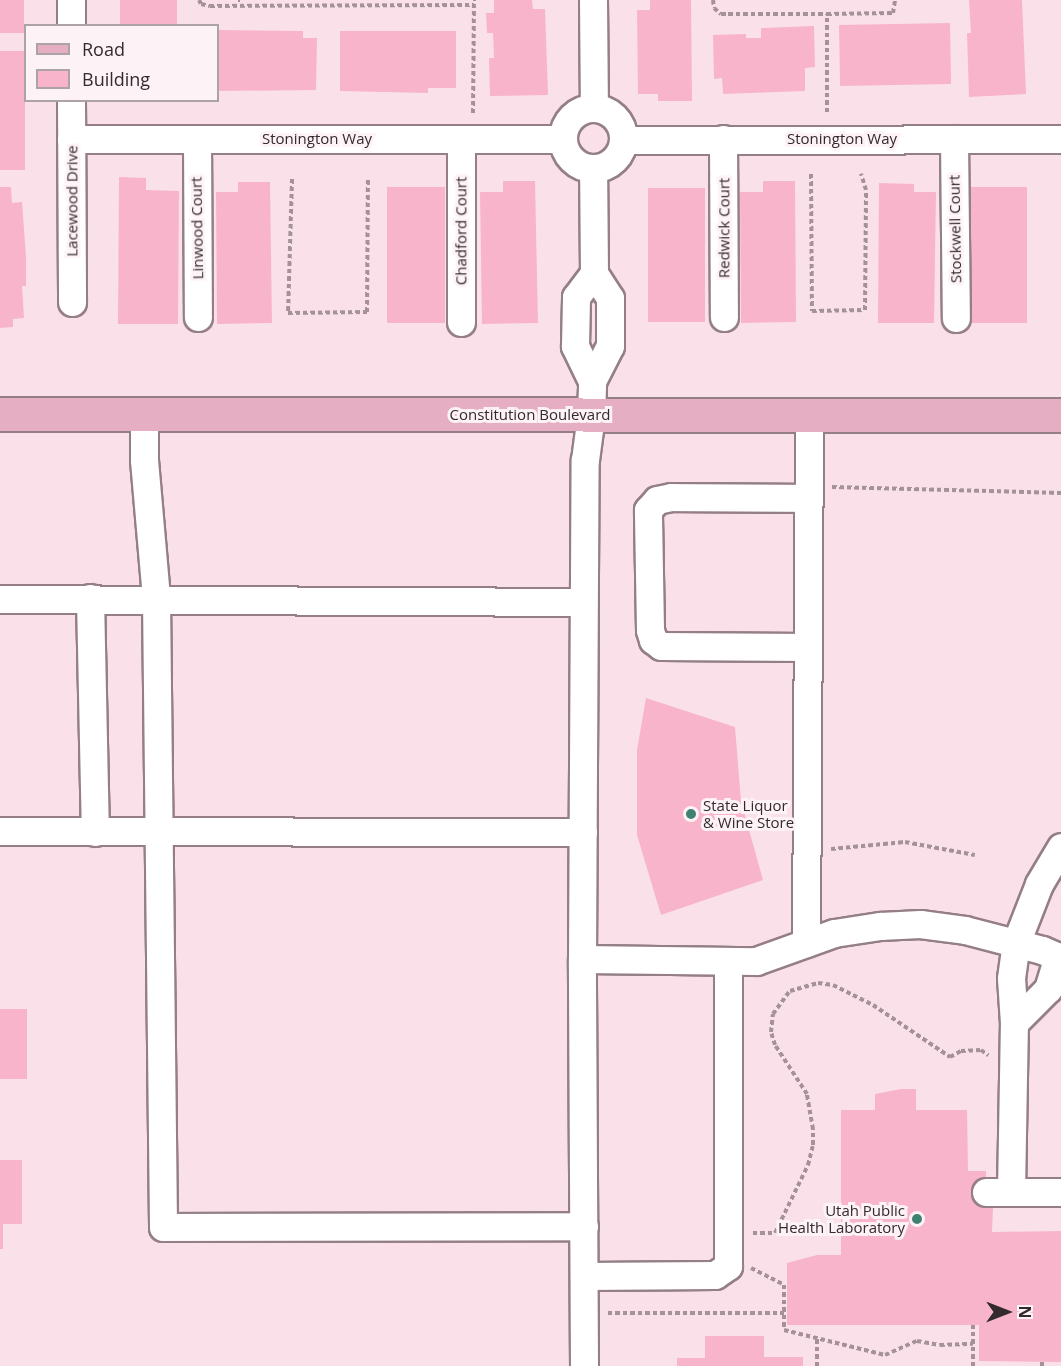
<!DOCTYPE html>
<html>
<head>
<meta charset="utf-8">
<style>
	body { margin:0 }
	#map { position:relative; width:1061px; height:1366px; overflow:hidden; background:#fae1e9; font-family:"Open Sans",sans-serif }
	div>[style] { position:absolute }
	.building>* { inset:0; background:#f8b4cb; transform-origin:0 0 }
	.path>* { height:4px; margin-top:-2px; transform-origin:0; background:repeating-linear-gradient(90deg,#a49298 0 4.5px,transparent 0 7.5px) }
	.roads { filter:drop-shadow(2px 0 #957f86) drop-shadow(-2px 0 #957f86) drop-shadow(0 2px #957f86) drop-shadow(0 -2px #957f86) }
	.minor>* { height:27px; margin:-13.5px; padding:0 13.5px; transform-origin:13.5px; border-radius:13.5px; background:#fff }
	.minor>.ring { margin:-13.5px; padding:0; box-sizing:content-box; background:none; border:27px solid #fff; border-radius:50% }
	.major>* { height:33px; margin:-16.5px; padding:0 16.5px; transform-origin:16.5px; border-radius:16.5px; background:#e5aec2 }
	.dots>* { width:16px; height:16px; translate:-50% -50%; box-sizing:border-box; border:3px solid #fdf3f6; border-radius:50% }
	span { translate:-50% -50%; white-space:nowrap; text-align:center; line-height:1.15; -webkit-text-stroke:6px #fdf3f6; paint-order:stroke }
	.street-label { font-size:15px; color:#332a2d }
	.poi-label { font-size:15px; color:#332a2d }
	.left { translate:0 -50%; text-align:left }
	.right { translate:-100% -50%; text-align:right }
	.legend { position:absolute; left:24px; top:24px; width:195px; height:78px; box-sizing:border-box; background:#fdf3f6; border:2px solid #aca3a6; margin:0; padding:8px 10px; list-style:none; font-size:18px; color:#332a2d }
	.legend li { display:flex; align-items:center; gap:12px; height:30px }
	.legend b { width:30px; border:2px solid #aca3a6 }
	.north { position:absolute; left:977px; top:1282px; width:60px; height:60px; -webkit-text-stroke:4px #fdf3f6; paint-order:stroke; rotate:90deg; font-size:16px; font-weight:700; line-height:24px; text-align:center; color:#332a2d }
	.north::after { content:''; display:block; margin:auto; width:21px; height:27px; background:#332a2d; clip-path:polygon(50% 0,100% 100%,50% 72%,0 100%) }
</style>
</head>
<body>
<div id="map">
	<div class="building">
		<i style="left:0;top:0;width:24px;height:33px"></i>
		<i style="left:120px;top:0;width:57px;height:26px"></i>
		<i style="clip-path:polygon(494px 0,532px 0,533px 9px,545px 9px,548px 95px,490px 96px,489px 58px,494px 58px,493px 33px,487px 33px,486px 13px,494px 13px)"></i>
		<i style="clip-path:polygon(650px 0,691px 0,692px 101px,658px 101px,658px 94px,638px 94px,637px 10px,650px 10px)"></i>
		<i style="clip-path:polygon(969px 0,1022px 0,1026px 94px,969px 97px,967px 33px,971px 33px)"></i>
		<i style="left:950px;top:23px;width:61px;height:111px;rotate:89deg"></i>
		<i style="clip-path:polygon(814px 26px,815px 67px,805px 68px,805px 91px,723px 94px,722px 78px,714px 79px,713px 35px,746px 34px,746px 38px,761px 38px,761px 28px)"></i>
		<i style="clip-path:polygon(218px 30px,303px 31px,303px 38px,317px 38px,316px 90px,218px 91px)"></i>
		<i style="clip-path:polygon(340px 31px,456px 31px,456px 88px,428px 88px,428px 93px,340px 91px)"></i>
		<i style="left:0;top:51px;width:25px;height:119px"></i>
		<i style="clip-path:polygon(119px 177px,146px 178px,146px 190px,179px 191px,178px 324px,118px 324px)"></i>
		<i style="clip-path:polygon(503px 181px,535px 181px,538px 323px,482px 324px,480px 192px,503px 192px)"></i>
		<i style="clip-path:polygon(763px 181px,795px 181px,796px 322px,741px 323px,740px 192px,763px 192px)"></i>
		<i style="clip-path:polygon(238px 182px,270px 182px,272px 323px,217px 324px,216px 192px,238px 192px)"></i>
		<i style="clip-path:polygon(879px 183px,914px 184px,914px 192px,936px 192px,934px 323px,878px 323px)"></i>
		<i style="clip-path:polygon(0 187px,11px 187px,12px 203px,22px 202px,26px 256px,26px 286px,22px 286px,24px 318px,13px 319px,13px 327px,0 328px)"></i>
		<i style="left:387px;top:187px;width:58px;height:136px"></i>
		<i style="left:1027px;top:187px;width:136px;height:56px;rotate:90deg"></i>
		<i style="left:648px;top:188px;width:57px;height:134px"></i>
		<i style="clip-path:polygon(646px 698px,735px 727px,741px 801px,763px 880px,661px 915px,637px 835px,637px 750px)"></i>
		<i style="left:0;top:1009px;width:27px;height:70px"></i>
		<i style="clip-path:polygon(901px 1089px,916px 1089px,916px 1110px,967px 1110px,968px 1171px,986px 1171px,986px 1207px,993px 1207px,992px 1232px,1061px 1231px,1061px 1362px,979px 1361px,979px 1325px,787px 1325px,787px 1263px,817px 1255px,841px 1255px,841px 1110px,875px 1110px,875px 1094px)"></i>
		<i style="clip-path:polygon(0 1160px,22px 1160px,22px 1224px,3px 1224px,3px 1249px,0 1249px)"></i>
		<i style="clip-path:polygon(705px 1336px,764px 1336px,764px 1357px,803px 1357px,803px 1366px,677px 1366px,677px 1358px,705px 1358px)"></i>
	</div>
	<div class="path">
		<i style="left:199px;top:0;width:4px;rotate:63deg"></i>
		<i style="left:201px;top:4px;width:9px;rotate:13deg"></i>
		<i style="left:210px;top:6px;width:264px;rotate:-0.2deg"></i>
		<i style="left:238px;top:0;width:2px"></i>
		<i style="left:713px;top:0;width:8px;rotate:83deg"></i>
		<i style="left:714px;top:8px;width:9px;rotate:41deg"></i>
		<i style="left:721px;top:14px;width:106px"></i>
		<i style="left:827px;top:14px;width:66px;rotate:-0.9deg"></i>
		<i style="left:893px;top:13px;width:13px;rotate:-81deg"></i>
		<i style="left:827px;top:112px;width:98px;rotate:-90deg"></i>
		<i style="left:473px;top:113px;width:113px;rotate:-89.5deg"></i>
		<i style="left:811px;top:174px;width:137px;rotate:89.6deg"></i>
		<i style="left:812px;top:311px;width:53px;rotate:-1.1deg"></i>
		<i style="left:865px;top:310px;width:120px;rotate:-89.5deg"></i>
		<i style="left:866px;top:190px;width:17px;rotate:-107deg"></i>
		<i style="left:292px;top:179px;width:134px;rotate:91.7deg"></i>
		<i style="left:288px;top:313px;width:79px;rotate:-0.7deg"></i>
		<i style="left:367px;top:312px;width:135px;rotate:-89.6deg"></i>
		<i style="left:832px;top:487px;width:229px;rotate:1.5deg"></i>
		<i style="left:831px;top:849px;width:74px;rotate:-5.4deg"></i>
		<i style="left:905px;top:842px;width:71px;rotate:10.5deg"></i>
		<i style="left:753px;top:1233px;width:22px"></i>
		<i style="left:775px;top:1233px;width:76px;rotate:-64.1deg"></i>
		<i style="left:808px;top:1165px;width:21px;rotate:-76deg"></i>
		<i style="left:813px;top:1145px;width:16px;rotate:-90deg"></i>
		<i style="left:813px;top:1129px;width:36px;rotate:-100deg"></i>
		<i style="left:807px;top:1094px;width:59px;rotate:-123.1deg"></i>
		<i style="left:775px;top:1045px;width:14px;rotate:-107deg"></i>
		<i style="left:771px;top:1032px;width:18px;rotate:-84deg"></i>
		<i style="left:773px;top:1014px;width:29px;rotate:-54deg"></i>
		<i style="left:790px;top:991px;width:29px;rotate:-16deg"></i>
		<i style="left:818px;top:983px;width:15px;rotate:8deg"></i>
		<i style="left:833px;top:985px;width:45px;rotate:26.6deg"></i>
		<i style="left:873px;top:1005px;width:93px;rotate:34deg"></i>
		<i style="left:950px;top:1057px;width:13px;rotate:-29deg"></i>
		<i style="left:961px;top:1051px;width:20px;rotate:-3deg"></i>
		<i style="left:981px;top:1050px;width:9px;rotate:36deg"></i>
		<i style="left:751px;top:1268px;width:37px;rotate:27deg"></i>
		<i style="left:784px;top:1285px;width:45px;rotate:90deg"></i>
		<i style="left:784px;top:1330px;width:104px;rotate:13.9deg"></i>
		<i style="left:885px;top:1355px;width:35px;rotate:-24deg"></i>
		<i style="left:917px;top:1341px;width:23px;rotate:10deg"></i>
		<i style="left:940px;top:1345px;width:33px;rotate:-2deg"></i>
		<i style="left:608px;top:1313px;width:176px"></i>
		<i style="left:817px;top:1339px;width:27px;rotate:90deg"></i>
		<i style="left:1042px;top:1362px;width:4px;rotate:90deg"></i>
		<i style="left:973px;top:1366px;width:41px;rotate:-90deg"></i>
	</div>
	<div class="roads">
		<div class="minor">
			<i style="left:71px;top:0;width:26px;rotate:90deg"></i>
			<i style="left:593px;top:0;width:108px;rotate:89.5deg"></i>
			<i style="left:71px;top:100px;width:202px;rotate:89.7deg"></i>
			<i class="ring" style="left:563px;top:108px;width:33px;height:33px"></i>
			<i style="left:71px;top:139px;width:492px"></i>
			<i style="left:197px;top:139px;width:178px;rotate:89.7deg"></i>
			<i style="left:461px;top:139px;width:183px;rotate:90deg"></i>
			<i style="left:723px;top:139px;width:178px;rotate:89.7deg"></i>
			<i style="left:954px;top:139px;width:179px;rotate:89.4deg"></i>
			<i style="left:623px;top:140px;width:438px;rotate:-0.1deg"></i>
			<i style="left:592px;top:381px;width:39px;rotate:-116deg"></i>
			<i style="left:575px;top:346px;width:49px;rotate:-88.8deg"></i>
			<i style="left:576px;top:297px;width:30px;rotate:-53deg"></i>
			<i style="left:144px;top:414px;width:46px;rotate:90deg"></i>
			<i style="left:144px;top:460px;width:139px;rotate:85deg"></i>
			<i style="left:156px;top:598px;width:629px;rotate:89.36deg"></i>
			<i style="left:163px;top:1227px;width:421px;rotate:-0.1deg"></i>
			<i style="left:90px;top:598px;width:234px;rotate:88.8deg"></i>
			<i style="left:0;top:599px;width:583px;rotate:0.29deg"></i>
			<i style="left:808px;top:647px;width:147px;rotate:-179.6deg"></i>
			<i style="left:661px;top:646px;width:10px;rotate:-143deg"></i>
			<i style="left:653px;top:640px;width:10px;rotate:-107deg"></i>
			<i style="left:650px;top:630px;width:120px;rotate:-91deg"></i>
			<i style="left:648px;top:510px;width:13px;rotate:-48deg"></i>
			<i style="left:657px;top:500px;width:14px;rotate:-12deg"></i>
			<i style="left:671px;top:497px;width:138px;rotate:0.4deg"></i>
			<i style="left:0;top:831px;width:583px;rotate:0.1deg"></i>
			<i style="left:806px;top:943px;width:528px;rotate:-89.67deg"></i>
			<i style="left:582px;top:959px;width:174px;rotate:0.7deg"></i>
			<i style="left:756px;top:961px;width:83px;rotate:-19.7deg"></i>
			<i style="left:834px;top:933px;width:47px;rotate:-8.7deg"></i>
			<i style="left:880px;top:926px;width:40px;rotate:-2.9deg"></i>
			<i style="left:920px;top:924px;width:45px;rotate:7.6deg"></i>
			<i style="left:965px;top:930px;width:80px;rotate:14.6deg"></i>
			<i style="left:1042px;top:950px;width:21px;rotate:23deg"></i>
			<i style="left:1014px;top:1023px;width:48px;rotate:-45deg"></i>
			<i style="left:1048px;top:989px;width:34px;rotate:-73deg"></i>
			<i style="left:986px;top:1192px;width:75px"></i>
			<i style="left:1011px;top:1192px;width:169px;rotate:-89deg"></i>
			<i style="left:1014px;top:1023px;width:45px;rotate:-93.8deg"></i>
			<i style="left:1011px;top:978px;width:35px;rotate:-82deg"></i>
			<i style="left:1016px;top:943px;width:63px;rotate:-68.7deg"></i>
			<i style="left:1039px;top:884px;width:43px;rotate:-59.3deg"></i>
			<i style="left:585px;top:1276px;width:130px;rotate:-0.4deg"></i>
			<i style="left:715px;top:1275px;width:16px;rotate:-35deg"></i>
			<i style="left:728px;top:1266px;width:305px;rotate:-90deg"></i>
			<i style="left:584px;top:1366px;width:407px;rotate:-90.3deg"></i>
			<i style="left:582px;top:959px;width:499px;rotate:-89.7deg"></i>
			<i style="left:585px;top:460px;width:45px;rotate:-82.4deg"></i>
			<i style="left:591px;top:415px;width:34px;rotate:-88deg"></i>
			<i style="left:592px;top:381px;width:39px;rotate:-63deg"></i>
			<i style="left:610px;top:346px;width:48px;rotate:-90deg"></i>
			<i style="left:610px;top:298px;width:30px;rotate:-123deg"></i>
			<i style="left:594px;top:273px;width:105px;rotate:-90.5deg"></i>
		</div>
		<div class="major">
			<i style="left:0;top:414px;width:1061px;rotate:0.05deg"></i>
		</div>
	</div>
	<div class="dots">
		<i style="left:691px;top:814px;background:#3f8172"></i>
		<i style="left:917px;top:1219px;background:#3f8172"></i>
	</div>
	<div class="street-label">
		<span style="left:317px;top:139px">Stonington Way</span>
		<span style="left:842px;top:139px">Stonington Way</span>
		<span style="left:72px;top:201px;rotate:-90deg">Lacewood Drive</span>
		<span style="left:197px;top:228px;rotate:-91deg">Linwood Court</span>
		<span style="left:724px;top:228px;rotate:-90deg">Redwick Court</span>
		<span style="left:955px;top:229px;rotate:-91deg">Stockwell Court</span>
		<span style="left:461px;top:231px;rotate:-90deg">Chadford Court</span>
		<span style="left:530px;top:415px">Constitution Boulevard</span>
	</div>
	<div class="poi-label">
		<span class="left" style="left:703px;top:814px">State Liquor<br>&amp; Wine Store</span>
		<span class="right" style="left:905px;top:1219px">Utah Public<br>Health Laboratory</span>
	</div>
	<ul class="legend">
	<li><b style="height:8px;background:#e5aec2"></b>Road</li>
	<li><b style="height:16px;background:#f8b4cb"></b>Building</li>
	</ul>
	<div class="north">N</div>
</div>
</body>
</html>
